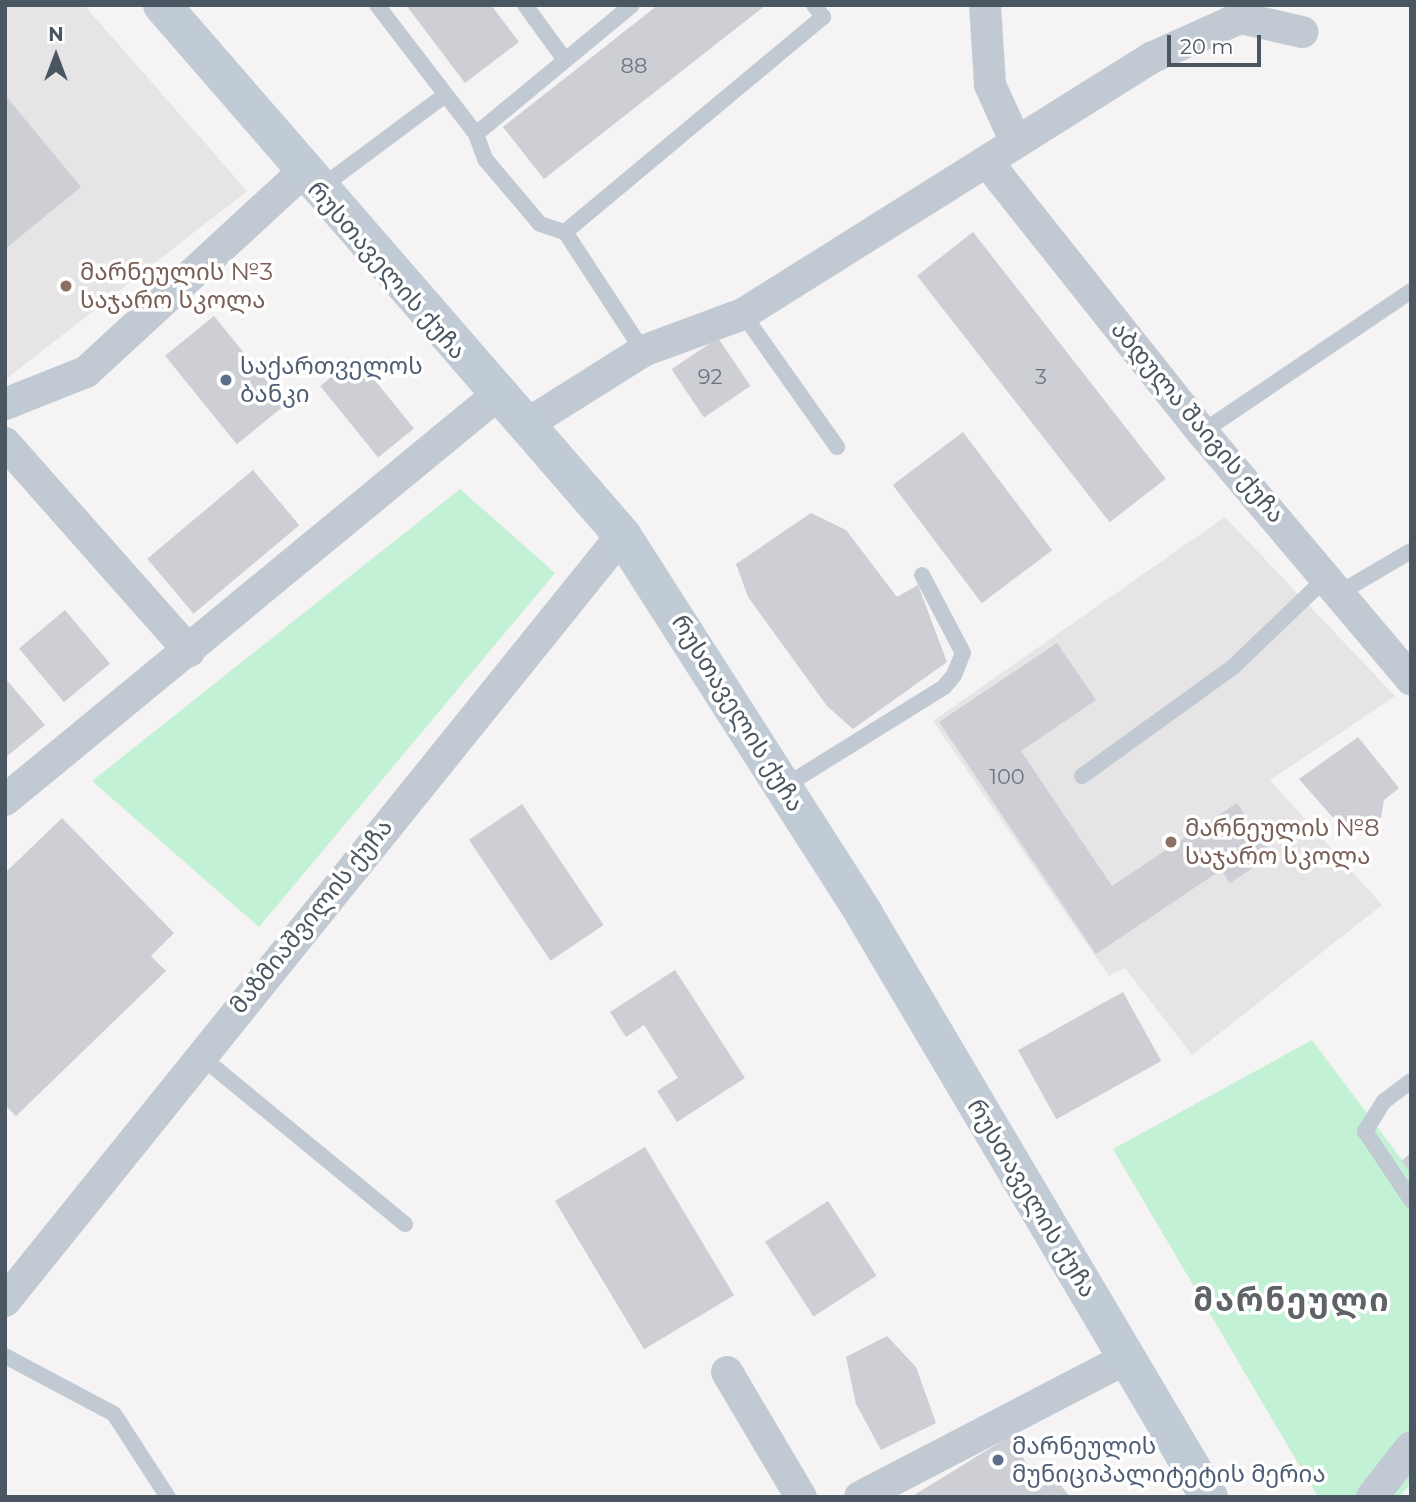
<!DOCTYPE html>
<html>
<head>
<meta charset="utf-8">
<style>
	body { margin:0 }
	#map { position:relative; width:1416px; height:1502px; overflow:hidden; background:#f5f3f3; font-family:Montserrat,"Noto Sans Georgian",sans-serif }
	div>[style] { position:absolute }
	.education>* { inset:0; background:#e6e4e5 }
	.green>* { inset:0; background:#c3f1d5 }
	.building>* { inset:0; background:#cdcfd5; transform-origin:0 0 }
	.service>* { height:16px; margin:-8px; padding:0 8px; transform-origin:8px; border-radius:8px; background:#c1cad2 }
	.minor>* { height:32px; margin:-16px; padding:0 16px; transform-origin:16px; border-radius:16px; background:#c1cad2 }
	.secondary>* { height:38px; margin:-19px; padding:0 19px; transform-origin:19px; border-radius:19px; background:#c1cbd6 }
	.dots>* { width:19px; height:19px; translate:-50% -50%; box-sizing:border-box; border:4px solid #fff; border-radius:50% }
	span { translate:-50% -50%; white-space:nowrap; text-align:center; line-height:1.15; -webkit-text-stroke:7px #fff; paint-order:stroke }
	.number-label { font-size:21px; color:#6b747e }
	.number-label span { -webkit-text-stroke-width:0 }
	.street-label { font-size:24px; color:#4a5661 }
	.education-label { font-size:24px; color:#785e54 }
	.left { translate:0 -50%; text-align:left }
	.service-label { font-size:24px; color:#4e5e75 }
	.district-label { font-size:32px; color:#5f6368; font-weight:700; letter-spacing:2px }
	.frame { position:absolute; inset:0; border:7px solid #4a5661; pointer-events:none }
	.north { position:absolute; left:21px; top:21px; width:70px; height:70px; -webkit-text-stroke:5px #fff; paint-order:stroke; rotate:0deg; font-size:19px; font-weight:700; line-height:28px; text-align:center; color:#4a5661 }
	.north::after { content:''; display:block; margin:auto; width:24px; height:32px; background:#4a5661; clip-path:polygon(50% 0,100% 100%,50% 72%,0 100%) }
	.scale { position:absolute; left:1167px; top:35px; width:94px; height:32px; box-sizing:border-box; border:4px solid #4a5661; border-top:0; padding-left:9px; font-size:21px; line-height:24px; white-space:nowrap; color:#4a5661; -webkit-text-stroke:5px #fff; paint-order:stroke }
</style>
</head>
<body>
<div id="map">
	<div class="education">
		<i style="clip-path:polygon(5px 5px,84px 5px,247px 191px,5px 380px)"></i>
		<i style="clip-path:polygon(1225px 517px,1395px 696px,1270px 780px,1382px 905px,1192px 1055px,1125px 968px,1109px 976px,933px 721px)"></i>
	</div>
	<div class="green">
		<i style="clip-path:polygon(460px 489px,555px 573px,259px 927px,92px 781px)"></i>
		<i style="clip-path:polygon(1312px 1040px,1411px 1172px,1411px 1483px,1399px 1497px,1318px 1497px,1113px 1149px)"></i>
	</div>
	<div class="building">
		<i style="clip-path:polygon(406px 5px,491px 5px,519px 42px,465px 83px)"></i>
		<i style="clip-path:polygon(658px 5px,766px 5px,544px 179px,503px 127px)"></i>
		<i style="clip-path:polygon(5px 95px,81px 187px,5px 249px)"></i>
		<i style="left:973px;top:232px;width:313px;height:71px;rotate:52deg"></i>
		<i style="left:214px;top:316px;width:114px;height:63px;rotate:51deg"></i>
		<i style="left:718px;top:338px;width:58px;height:56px;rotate:56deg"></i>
		<i style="left:356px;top:357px;width:92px;height:46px;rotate:51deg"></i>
		<i style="left:963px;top:432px;width:148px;height:88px;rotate:53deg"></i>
		<i style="left:253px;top:470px;width:72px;height:138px;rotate:50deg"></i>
		<i style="clip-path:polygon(811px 513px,846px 530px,897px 597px,918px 585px,947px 662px,853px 729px,827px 706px,748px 597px,736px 564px)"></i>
		<i style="left:65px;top:610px;width:70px;height:60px;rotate:50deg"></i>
		<i style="clip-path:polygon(1057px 643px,1096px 700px,1021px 751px,1112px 886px,1237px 803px,1272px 855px,1230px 883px,1221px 870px,1096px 954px,939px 722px)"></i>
		<i style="clip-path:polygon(5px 678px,45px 725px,5px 758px)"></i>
		<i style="clip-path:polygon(1358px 737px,1399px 788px,1384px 800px,1381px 818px,1356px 816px,1342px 828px,1299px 779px)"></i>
		<i style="left:522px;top:804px;width:146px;height:64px;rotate:56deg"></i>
		<i style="clip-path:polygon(62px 818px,174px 933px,151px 956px,166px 971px,16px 1116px,5px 1105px,5px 873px)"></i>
		<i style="clip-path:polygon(675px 970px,745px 1078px,677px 1122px,657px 1091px,678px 1078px,644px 1025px,626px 1037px,610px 1012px)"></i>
		<i style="left:1123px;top:992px;width:79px;height:120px;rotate:61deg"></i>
		<i style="left:645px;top:1147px;width:173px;height:105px;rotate:59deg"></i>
		<i style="clip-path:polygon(1411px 1153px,1411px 1173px,1401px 1161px)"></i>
		<i style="left:828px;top:1201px;width:89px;height:75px;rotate:57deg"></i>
		<i style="clip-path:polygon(887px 1336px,916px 1367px,936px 1423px,881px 1450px,856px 1404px,846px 1357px)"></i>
		<i style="clip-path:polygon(1010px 1436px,1040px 1486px,1059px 1483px,1070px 1497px,911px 1497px)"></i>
	</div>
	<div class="service">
		<i style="left:377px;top:5px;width:163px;rotate:52.5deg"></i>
		<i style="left:476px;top:134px;width:27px;rotate:70deg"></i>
		<i style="left:485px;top:159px;width:85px;rotate:49.8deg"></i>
		<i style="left:540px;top:224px;width:26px;rotate:18deg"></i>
		<i style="left:525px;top:5px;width:68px;rotate:54deg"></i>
		<i style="left:476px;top:134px;width:202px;rotate:-39.6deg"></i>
		<i style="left:320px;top:188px;width:154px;rotate:-36.6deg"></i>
		<i style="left:743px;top:314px;width:163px;rotate:54.7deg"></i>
		<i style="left:643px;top:351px;width:142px;rotate:-123.2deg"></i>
		<i style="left:565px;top:232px;width:336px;rotate:-39.8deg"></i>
		<i style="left:823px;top:17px;width:15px;rotate:-127deg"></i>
		<i style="left:1202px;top:432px;width:252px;rotate:-34deg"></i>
		<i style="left:1341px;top:592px;width:81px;rotate:-30.4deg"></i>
		<i style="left:1082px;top:776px;width:185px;rotate:-35.8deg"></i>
		<i style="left:1232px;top:668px;width:132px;rotate:-43.8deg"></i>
		<i style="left:785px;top:786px;width:187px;rotate:-31.9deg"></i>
		<i style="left:944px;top:687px;width:16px;rotate:-50deg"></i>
		<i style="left:954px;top:675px;width:24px;rotate:-68deg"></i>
		<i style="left:963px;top:653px;width:88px;rotate:-117.7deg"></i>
		<i style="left:198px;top:1054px;width:268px;rotate:39.4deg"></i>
		<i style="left:1411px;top:1081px;width:34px;rotate:143deg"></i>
		<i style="left:1384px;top:1101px;width:36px;rotate:122deg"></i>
		<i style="left:1365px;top:1131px;width:83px;rotate:56.3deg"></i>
		<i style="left:5px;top:1356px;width:123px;rotate:28deg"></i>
		<i style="left:114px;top:1414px;width:99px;rotate:57deg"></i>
	</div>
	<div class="minor">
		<i style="left:985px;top:5px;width:80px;rotate:86.4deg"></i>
		<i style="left:990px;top:85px;width:60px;rotate:65.6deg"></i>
		<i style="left:988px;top:163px;width:344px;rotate:51.5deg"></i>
		<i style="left:1202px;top:432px;width:324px;rotate:49.8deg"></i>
		<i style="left:5px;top:404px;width:87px;rotate:-21.6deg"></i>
		<i style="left:86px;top:372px;width:295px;rotate:-42.7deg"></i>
		<i style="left:524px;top:426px;width:141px;rotate:-32.2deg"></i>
		<i style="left:643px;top:351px;width:107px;rotate:-20.3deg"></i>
		<i style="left:743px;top:314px;width:484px;rotate:-32.1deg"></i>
		<i style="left:1153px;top:57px;width:95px;rotate:-24.1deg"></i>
		<i style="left:1240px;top:18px;width:64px;rotate:12.7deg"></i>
		<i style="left:5px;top:443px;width:278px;rotate:48.5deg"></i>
		<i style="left:5px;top:800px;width:636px;rotate:-39.45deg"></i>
		<i style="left:5px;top:1301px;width:984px;rotate:-51.15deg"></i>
		<i style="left:727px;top:1372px;width:145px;rotate:59.4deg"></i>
		<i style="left:860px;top:1497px;width:301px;rotate:-27.5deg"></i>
		<i style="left:1372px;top:1497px;width:63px;rotate:-52deg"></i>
	</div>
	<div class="secondary">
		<i style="left:162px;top:5px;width:702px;rotate:49.04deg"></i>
		<i style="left:622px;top:535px;width:450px;rotate:57.4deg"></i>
		<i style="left:864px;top:914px;width:677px;rotate:59.38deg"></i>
	</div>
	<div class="dots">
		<i style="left:66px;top:286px;background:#8d6e63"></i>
		<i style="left:226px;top:380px;background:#5c6f8a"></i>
		<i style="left:1171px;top:842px;background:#8d6e63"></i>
		<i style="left:998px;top:1460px;background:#5c6f8a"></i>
	</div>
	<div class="number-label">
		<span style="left:634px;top:66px">88</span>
		<span style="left:710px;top:377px">92</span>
		<span style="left:1041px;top:377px">3</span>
		<span style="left:1007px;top:777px">100</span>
	</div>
	<div class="street-label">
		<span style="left:387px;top:270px;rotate:49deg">რუსთაველის ქუჩა</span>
		<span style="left:1198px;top:422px;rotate:50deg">აბდულა შაიგის ქუჩა</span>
		<span style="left:738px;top:713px;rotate:58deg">რუსთაველის ქუჩა</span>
		<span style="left:311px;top:916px;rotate:-51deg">მაზმიაშვილის ქუჩა</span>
		<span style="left:1032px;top:1198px;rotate:59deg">რუსთაველის ქუჩა</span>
	</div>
	<div class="education-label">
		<span class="left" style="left:80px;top:286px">მარნეულის №3<br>საჯარო სკოლა</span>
		<span class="left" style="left:1185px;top:842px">მარნეულის №8<br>საჯარო სკოლა</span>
	</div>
	<div class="service-label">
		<span class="left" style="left:240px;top:380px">საქართველოს<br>ბანკი</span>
		<span class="left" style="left:1012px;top:1460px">მარნეულის<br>მუნიციპალიტეტის მერია</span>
	</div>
	<div class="district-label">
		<span style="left:1292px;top:1300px">მარნეული</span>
	</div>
	<div class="frame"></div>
	<div class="north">N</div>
	<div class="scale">20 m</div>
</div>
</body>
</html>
